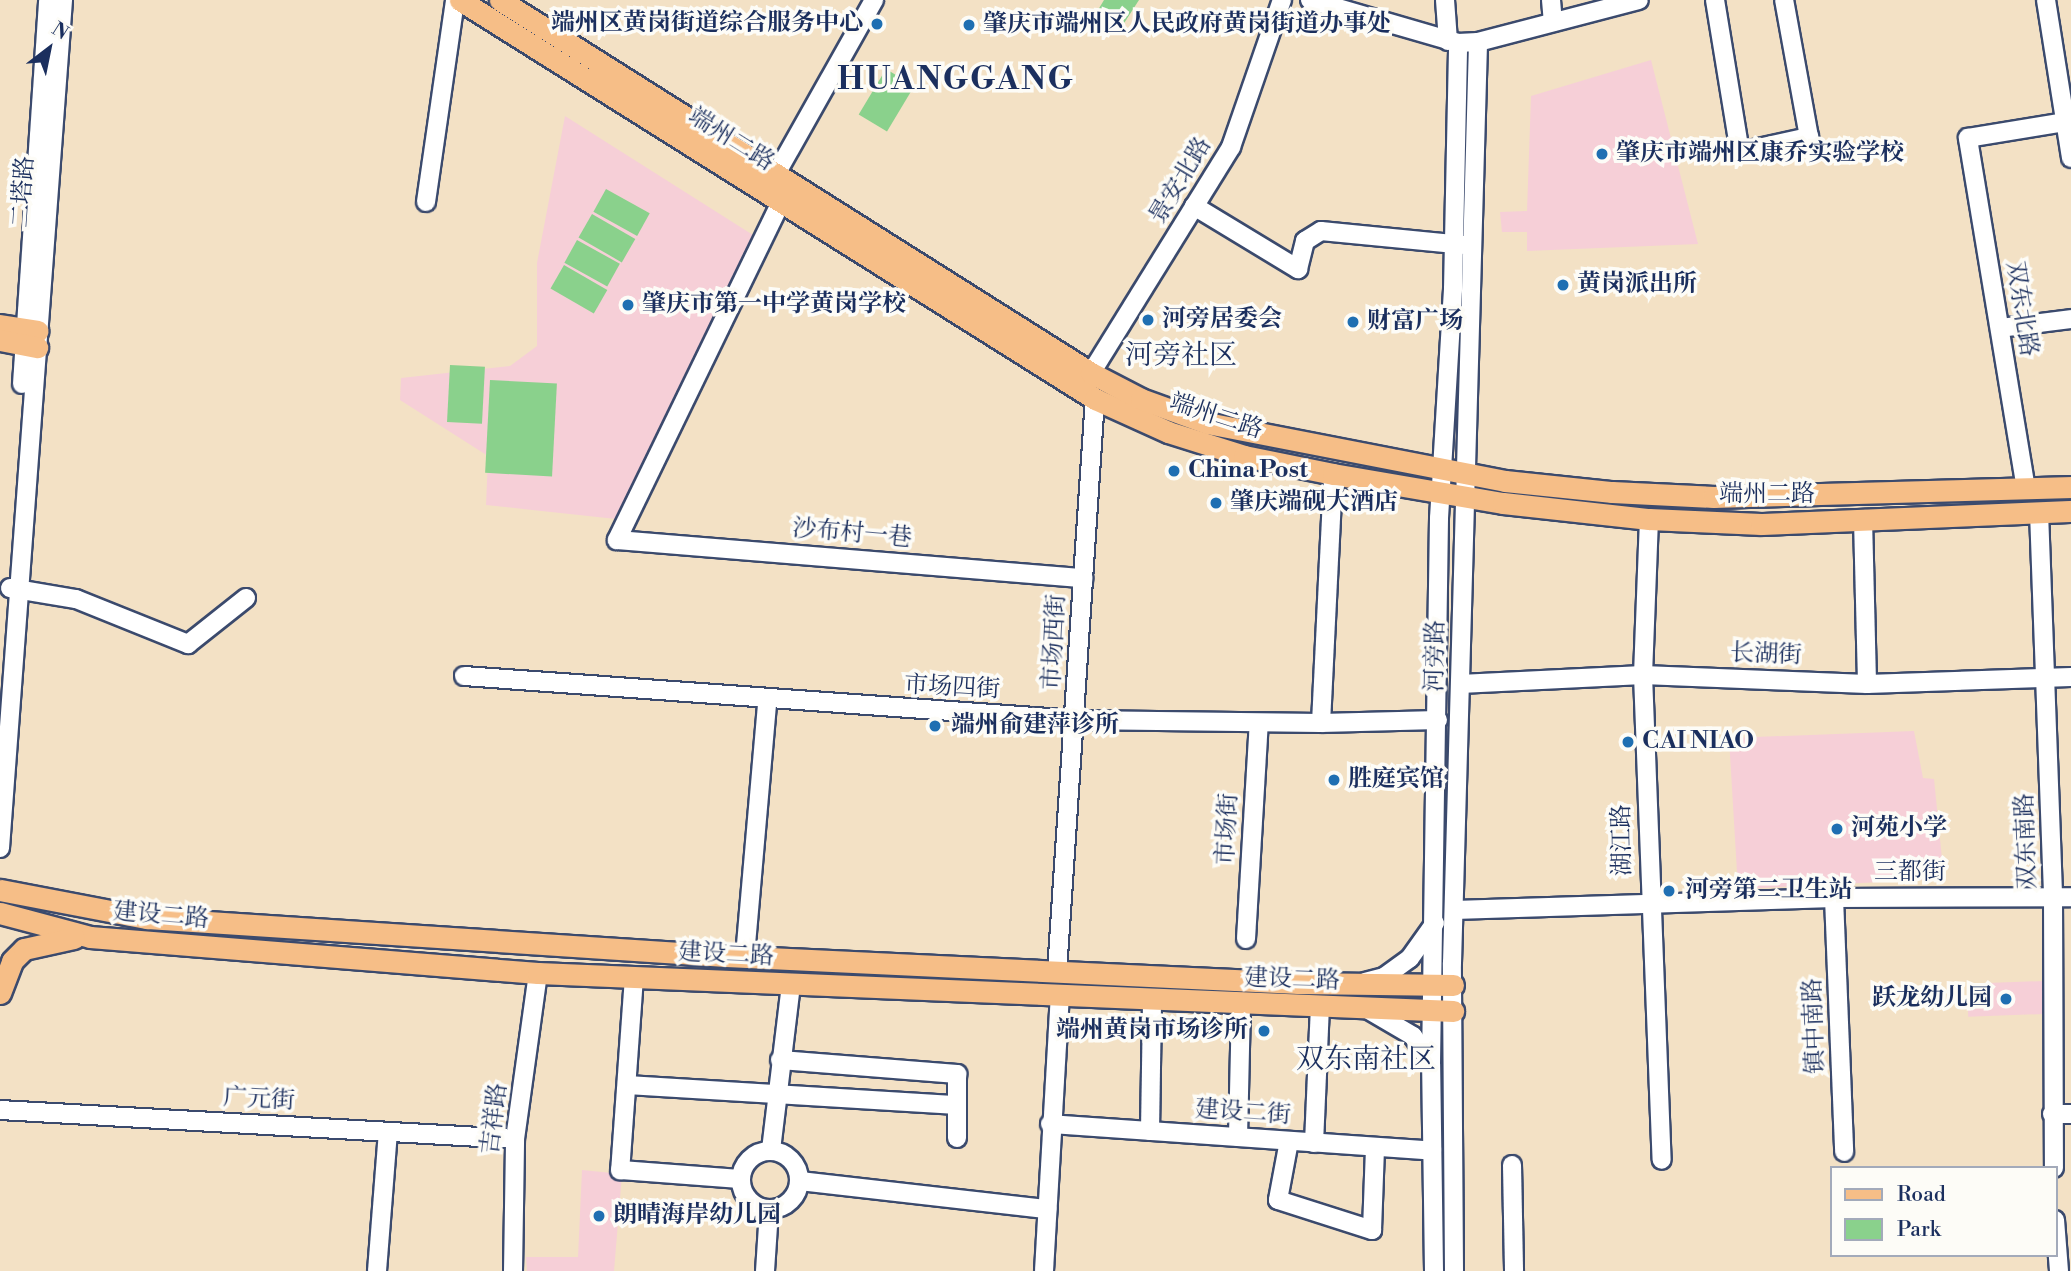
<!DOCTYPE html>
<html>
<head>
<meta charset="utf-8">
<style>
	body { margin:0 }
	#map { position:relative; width:2071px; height:1271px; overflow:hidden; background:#f3e1c5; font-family:"Libre Bodoni","Noto Serif SC",serif }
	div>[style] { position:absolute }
	.built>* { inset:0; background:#f6cfd7; transform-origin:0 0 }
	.green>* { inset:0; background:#8ad18c; transform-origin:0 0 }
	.roads { filter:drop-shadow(2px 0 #3b4a6d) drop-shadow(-2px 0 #3b4a6d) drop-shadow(0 2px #3b4a6d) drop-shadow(0 -2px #3b4a6d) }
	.minor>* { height:18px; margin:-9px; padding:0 9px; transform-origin:9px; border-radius:9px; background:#fff }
	.minor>.ring { margin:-9px; padding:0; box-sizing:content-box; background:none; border:18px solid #fff; border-radius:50% }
	.major>* { height:21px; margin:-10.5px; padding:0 10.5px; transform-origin:10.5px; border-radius:10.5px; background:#f6be87 }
	.dots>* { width:19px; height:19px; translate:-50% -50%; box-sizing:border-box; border:4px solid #fdfcf7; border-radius:50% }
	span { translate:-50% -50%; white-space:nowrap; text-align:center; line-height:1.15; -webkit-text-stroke:7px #fdfcf7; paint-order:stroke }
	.poi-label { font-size:24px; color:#1b2f5e; font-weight:700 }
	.right { translate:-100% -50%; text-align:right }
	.left { translate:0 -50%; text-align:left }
	.street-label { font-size:24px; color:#1b2f5e }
	.quarter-label { font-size:28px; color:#1b2f5e }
	.district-label { font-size:32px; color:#1b2f5e; font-weight:700; letter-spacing:2px }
	.legend { position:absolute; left:1830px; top:1166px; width:228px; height:91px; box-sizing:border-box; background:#fdfcf7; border:2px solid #a3aaba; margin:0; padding:9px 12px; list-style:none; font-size:21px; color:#1b2f5e }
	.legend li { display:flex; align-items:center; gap:14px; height:35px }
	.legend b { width:35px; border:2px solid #a3aaba }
	.north { position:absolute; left:14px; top:14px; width:70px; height:70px; -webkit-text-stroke:5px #fdfcf7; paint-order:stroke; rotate:32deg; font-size:19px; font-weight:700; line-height:28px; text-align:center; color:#1b2f5e }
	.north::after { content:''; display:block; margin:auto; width:24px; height:32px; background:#1b2f5e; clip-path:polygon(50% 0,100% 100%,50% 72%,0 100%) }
</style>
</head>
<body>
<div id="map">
	<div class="built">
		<i style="clip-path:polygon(1651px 60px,1698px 244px,1527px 251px,1527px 232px,1502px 232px,1500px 212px,1527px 211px,1531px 96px)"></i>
		<i style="clip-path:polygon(565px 116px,753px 235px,616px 519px,486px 505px,488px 456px,400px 400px,401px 378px,510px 366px,537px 346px,537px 263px)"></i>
		<i style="clip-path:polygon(1914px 731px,1923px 778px,1934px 779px,1944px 879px,1738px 889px,1729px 738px)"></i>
		<i style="left:2044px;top:981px;width:33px;height:77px;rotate:88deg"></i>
		<i style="clip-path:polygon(582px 1170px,622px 1174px,614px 1271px,527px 1271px,526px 1257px,578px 1257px)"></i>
	</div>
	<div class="green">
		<i style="clip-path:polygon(1104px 0,1139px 0,1119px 31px,1095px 15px)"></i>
		<i style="left:886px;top:69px;width:33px;height:53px;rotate:31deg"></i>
		<i style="left:606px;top:189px;width:50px;height:26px;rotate:29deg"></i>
		<i style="left:592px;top:214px;width:50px;height:27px;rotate:30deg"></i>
		<i style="left:577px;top:240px;width:49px;height:26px;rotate:29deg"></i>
		<i style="left:564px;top:265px;width:50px;height:27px;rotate:30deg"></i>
		<i style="left:450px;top:365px;width:35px;height:57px;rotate:3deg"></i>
		<i style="left:490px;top:380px;width:67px;height:93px;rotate:3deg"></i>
	</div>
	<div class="roads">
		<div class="minor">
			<i style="left:1310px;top:0;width:154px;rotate:16.2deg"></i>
			<i style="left:1458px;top:43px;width:20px;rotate:-3deg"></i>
			<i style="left:1478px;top:42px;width:166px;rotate:-14.6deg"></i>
			<i style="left:1445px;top:0;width:41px;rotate:85.8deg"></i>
			<i style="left:1551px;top:0;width:22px;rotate:85deg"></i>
			<i style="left:1715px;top:0;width:154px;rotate:80.7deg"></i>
			<i style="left:1740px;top:152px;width:71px;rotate:-12.3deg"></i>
			<i style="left:1809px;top:137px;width:139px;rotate:-100.3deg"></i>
			<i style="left:2046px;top:0;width:160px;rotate:81deg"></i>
			<i style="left:776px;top:174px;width:200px;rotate:-60.6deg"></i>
			<i style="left:426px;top:202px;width:204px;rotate:-81.8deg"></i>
			<i style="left:781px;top:202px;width:376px;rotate:115.9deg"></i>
			<i style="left:617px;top:540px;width:468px;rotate:4.7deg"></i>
			<i style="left:1194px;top:206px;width:122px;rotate:31.2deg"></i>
			<i style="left:1298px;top:269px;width:29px;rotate:-76deg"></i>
			<i style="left:1305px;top:241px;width:19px;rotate:-32deg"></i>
			<i style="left:1321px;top:231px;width:145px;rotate:5.6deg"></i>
			<i style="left:2000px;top:328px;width:72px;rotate:-7.2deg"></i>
			<i style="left:1091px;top:373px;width:266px;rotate:-58.2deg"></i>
			<i style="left:1231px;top:147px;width:156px;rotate:-70.9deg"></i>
			<i style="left:22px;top:384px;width:385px;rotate:-86.1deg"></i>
			<i style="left:2026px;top:489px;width:356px;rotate:-99.4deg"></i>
			<i style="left:1968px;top:138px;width:104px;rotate:-9.4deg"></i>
			<i style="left:2039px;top:512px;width:385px;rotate:87.9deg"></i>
			<i style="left:2053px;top:897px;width:271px;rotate:89.8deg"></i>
			<i style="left:1649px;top:519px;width:156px;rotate:92.2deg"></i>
			<i style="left:1643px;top:675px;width:485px;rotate:87.8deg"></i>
			<i style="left:1863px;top:519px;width:165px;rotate:88.6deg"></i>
			<i style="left:10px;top:588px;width:67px;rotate:9.5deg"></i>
			<i style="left:76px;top:599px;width:121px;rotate:21.9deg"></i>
			<i style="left:188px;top:644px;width:74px;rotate:-38.4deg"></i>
			<i style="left:464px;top:676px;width:614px;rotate:4.11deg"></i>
			<i style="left:1076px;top:720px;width:245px;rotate:0.7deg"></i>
			<i style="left:1321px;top:723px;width:117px;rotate:-1.5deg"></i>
			<i style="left:1460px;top:684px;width:183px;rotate:-2.8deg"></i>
			<i style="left:1643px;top:675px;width:224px;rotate:2.3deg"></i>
			<i style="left:1867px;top:684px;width:204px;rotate:-2deg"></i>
			<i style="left:1321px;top:723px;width:249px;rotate:-87.2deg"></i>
			<i style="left:0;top:848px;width:850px;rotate:-85.75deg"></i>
			<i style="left:1834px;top:898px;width:254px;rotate:87.7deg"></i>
			<i style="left:1454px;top:910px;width:380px;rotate:-1.8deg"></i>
			<i style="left:1834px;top:898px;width:237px;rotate:-0.2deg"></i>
			<i style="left:1246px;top:939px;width:216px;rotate:-86.6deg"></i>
			<i style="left:745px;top:956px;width:255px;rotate:-85deg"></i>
			<i style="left:1057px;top:972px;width:574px;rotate:-86.21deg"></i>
			<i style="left:634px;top:977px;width:194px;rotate:94.1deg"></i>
			<i style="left:620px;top:1170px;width:121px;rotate:4.3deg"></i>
			<i style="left:1365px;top:982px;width:20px;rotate:-15deg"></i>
			<i style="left:1384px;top:977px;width:32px;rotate:-36deg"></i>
			<i style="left:1410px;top:958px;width:43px;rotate:-54.5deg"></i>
			<i style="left:1367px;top:1009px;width:53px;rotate:30.4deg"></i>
			<i style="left:1413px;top:1036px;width:33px;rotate:57deg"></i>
			<i style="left:780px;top:1060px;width:178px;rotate:4.5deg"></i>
			<i style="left:957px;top:1074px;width:64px;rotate:90deg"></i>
			<i style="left:628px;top:1085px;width:329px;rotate:3.5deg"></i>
			<i style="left:0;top:1110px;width:516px;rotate:3.22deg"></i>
			<i style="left:2052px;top:1114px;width:19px"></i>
			<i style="left:1050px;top:1124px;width:383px;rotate:4deg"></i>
			<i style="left:1150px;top:1131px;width:131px;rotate:-89.1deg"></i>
			<i style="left:1238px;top:1137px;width:133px;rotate:-88.7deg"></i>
			<i style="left:1289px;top:1141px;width:60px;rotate:100.6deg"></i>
			<i style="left:1278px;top:1200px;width:99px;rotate:17.7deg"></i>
			<i style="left:1372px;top:1230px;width:83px;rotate:-87.9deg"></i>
			<i style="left:1314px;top:1143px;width:136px;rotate:-87.5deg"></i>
			<i style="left:771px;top:1150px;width:166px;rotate:-83.1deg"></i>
			<i class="ring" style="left:741px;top:1151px;width:40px;height:40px"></i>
			<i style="left:1512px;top:1165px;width:106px;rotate:88.9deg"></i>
			<i style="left:800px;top:1181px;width:249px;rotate:6.5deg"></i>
			<i style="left:2055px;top:1220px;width:51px;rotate:85.5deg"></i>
			<i style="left:377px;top:1271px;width:139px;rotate:-85.5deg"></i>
			<i style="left:513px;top:1271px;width:132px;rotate:-89.1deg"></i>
			<i style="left:515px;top:1139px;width:168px;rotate:-82.1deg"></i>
			<i style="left:765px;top:1271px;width:61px;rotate:-86.2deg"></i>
			<i style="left:1044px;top:1271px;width:275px;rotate:-86.7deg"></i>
			<i style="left:1434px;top:1271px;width:207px;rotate:-90.8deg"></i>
			<i style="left:1431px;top:1064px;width:546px;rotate:-89.16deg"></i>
			<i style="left:1439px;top:518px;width:229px;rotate:-86.5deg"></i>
			<i style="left:1453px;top:289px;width:246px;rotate:-88.8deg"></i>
			<i style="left:1454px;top:1271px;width:308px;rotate:-90.4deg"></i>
			<i style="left:1452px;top:963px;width:921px;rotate:-88.38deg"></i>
		</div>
		<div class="major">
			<i style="left:460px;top:0;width:750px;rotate:32.14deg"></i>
			<i style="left:1095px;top:399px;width:80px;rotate:24.3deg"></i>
			<i style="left:1168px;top:432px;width:80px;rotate:17.5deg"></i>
			<i style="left:1244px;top:456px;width:91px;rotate:11.4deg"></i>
			<i style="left:1333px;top:474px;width:172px;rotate:9.7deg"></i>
			<i style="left:1503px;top:503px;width:147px;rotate:6.3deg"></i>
			<i style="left:1649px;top:519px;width:112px;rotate:2.6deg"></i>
			<i style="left:1761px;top:524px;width:310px;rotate:-2.4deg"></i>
			<i style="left:500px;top:0;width:699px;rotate:32.26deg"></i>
			<i style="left:1091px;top:373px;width:56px;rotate:27.5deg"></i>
			<i style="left:1141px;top:399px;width:70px;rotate:20deg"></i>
			<i style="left:1207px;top:423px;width:304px;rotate:11deg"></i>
			<i style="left:1505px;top:481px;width:108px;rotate:5.9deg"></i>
			<i style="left:1612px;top:492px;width:102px;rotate:2.8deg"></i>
			<i style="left:1714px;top:497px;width:357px;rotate:-1.6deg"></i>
			<i style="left:0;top:325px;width:38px;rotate:9deg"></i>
			<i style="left:0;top:340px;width:38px;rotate:11deg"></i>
			<i style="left:0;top:890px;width:150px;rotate:10.8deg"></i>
			<i style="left:147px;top:918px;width:580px;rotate:3.75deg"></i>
			<i style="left:726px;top:956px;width:573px;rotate:2.7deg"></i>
			<i style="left:1298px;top:983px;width:155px;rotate:0.7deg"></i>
			<i style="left:0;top:913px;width:93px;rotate:14.9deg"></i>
			<i style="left:90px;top:937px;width:449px;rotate:4.6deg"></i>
			<i style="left:538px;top:973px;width:916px;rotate:2.38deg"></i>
			<i style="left:0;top:993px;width:34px;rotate:-69deg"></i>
			<i style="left:12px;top:961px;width:17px;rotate:-45deg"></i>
			<i style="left:24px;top:949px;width:51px;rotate:-12.4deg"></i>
		</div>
	</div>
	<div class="dots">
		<i style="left:877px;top:24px;background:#1f6fb2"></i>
		<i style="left:969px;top:25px;background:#1f6fb2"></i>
		<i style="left:1602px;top:154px;background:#1f6fb2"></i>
		<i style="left:1563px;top:285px;background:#1f6fb2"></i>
		<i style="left:628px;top:305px;background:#1f6fb2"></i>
		<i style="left:1148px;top:320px;background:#1f6fb2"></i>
		<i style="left:1353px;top:322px;background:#1f6fb2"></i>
		<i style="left:1174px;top:471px;background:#1f6fb2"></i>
		<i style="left:1216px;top:503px;background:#1f6fb2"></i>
		<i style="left:935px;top:726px;background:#1f6fb2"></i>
		<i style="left:1628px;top:742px;background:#1f6fb2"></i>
		<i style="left:1334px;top:780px;background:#1f6fb2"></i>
		<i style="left:1837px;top:829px;background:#1f6fb2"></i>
		<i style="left:1669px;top:891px;background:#1f6fb2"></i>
		<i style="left:2006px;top:999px;background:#1f6fb2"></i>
		<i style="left:1264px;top:1031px;background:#1f6fb2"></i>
		<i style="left:599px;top:1216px;background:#1f6fb2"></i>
	</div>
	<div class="poi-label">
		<span class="right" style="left:863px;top:24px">端州区黄岗街道综合服务中心</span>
		<span class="left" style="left:983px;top:25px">肇庆市端州区人民政府黄岗街道办事处</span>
		<span class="left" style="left:1616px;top:154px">肇庆市端州区康乔实验学校</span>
		<span class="left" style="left:1577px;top:285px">黄岗派出所</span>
		<span class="left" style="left:642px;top:305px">肇庆市第一中学黄岗学校</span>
		<span class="left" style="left:1162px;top:320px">河旁居委会</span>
		<span class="left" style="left:1367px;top:322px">财富广场</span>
		<span class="left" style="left:1188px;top:471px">China Post</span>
		<span class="left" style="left:1230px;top:503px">肇庆端砚大酒店</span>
		<span class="left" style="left:951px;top:726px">端州俞建萍诊所</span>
		<span class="left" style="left:1642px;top:742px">CAI NIAO</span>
		<span class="left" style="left:1348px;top:780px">胜庭宾馆</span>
		<span class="left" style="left:1851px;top:829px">河苑小学</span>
		<span class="left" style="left:1685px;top:891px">河旁第二卫生站</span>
		<span class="right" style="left:1992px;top:999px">跃龙幼儿园</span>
		<span class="right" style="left:1248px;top:1031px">端州黄岗市场诊所</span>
		<span class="left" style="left:613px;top:1216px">朗晴海岸幼儿园</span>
	</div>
	<div class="street-label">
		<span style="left:731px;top:140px;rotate:32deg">端州二路</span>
		<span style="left:1181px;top:181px;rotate:-59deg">景安北路</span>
		<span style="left:24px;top:192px;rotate:-86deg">二塔路</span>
		<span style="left:2021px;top:309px;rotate:81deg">双东北路</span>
		<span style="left:1216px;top:417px;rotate:18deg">端州二路</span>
		<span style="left:1767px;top:495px">端州二路</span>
		<span style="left:852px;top:534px;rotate:5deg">沙布村一巷</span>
		<span style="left:1055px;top:642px;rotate:-87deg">市场西街</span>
		<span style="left:1766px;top:655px;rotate:2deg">长湖街</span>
		<span style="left:1436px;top:656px;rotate:-89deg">河旁路</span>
		<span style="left:952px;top:688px;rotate:3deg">市场四街</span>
		<span style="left:1228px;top:829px;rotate:-87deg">市场街</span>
		<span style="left:1623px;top:840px;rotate:-91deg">湖江路</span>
		<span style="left:2027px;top:841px;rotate:-92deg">双东南路</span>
		<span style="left:1910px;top:873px">三都街</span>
		<span style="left:161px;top:916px;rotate:5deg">建设二路</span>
		<span style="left:726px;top:955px;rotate:3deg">建设二路</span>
		<span style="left:1292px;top:980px;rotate:2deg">建设二路</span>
		<span style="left:1815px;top:1026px;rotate:-92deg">镇中南路</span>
		<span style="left:259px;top:1100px;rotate:3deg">广元街</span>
		<span style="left:1243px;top:1113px;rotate:4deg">建设二街</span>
		<span style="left:495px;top:1119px;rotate:-83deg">吉祥路</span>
	</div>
	<div class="quarter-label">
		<span style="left:1181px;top:356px">河旁社区</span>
		<span style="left:1366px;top:1060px">双东南社区</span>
	</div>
	<div class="district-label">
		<span style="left:956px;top:79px">HUANGGANG</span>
	</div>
	<ul class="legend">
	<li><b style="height:9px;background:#f6be87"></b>Road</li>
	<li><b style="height:19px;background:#8ad18c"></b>Park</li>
	</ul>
	<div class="north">N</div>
</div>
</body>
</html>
